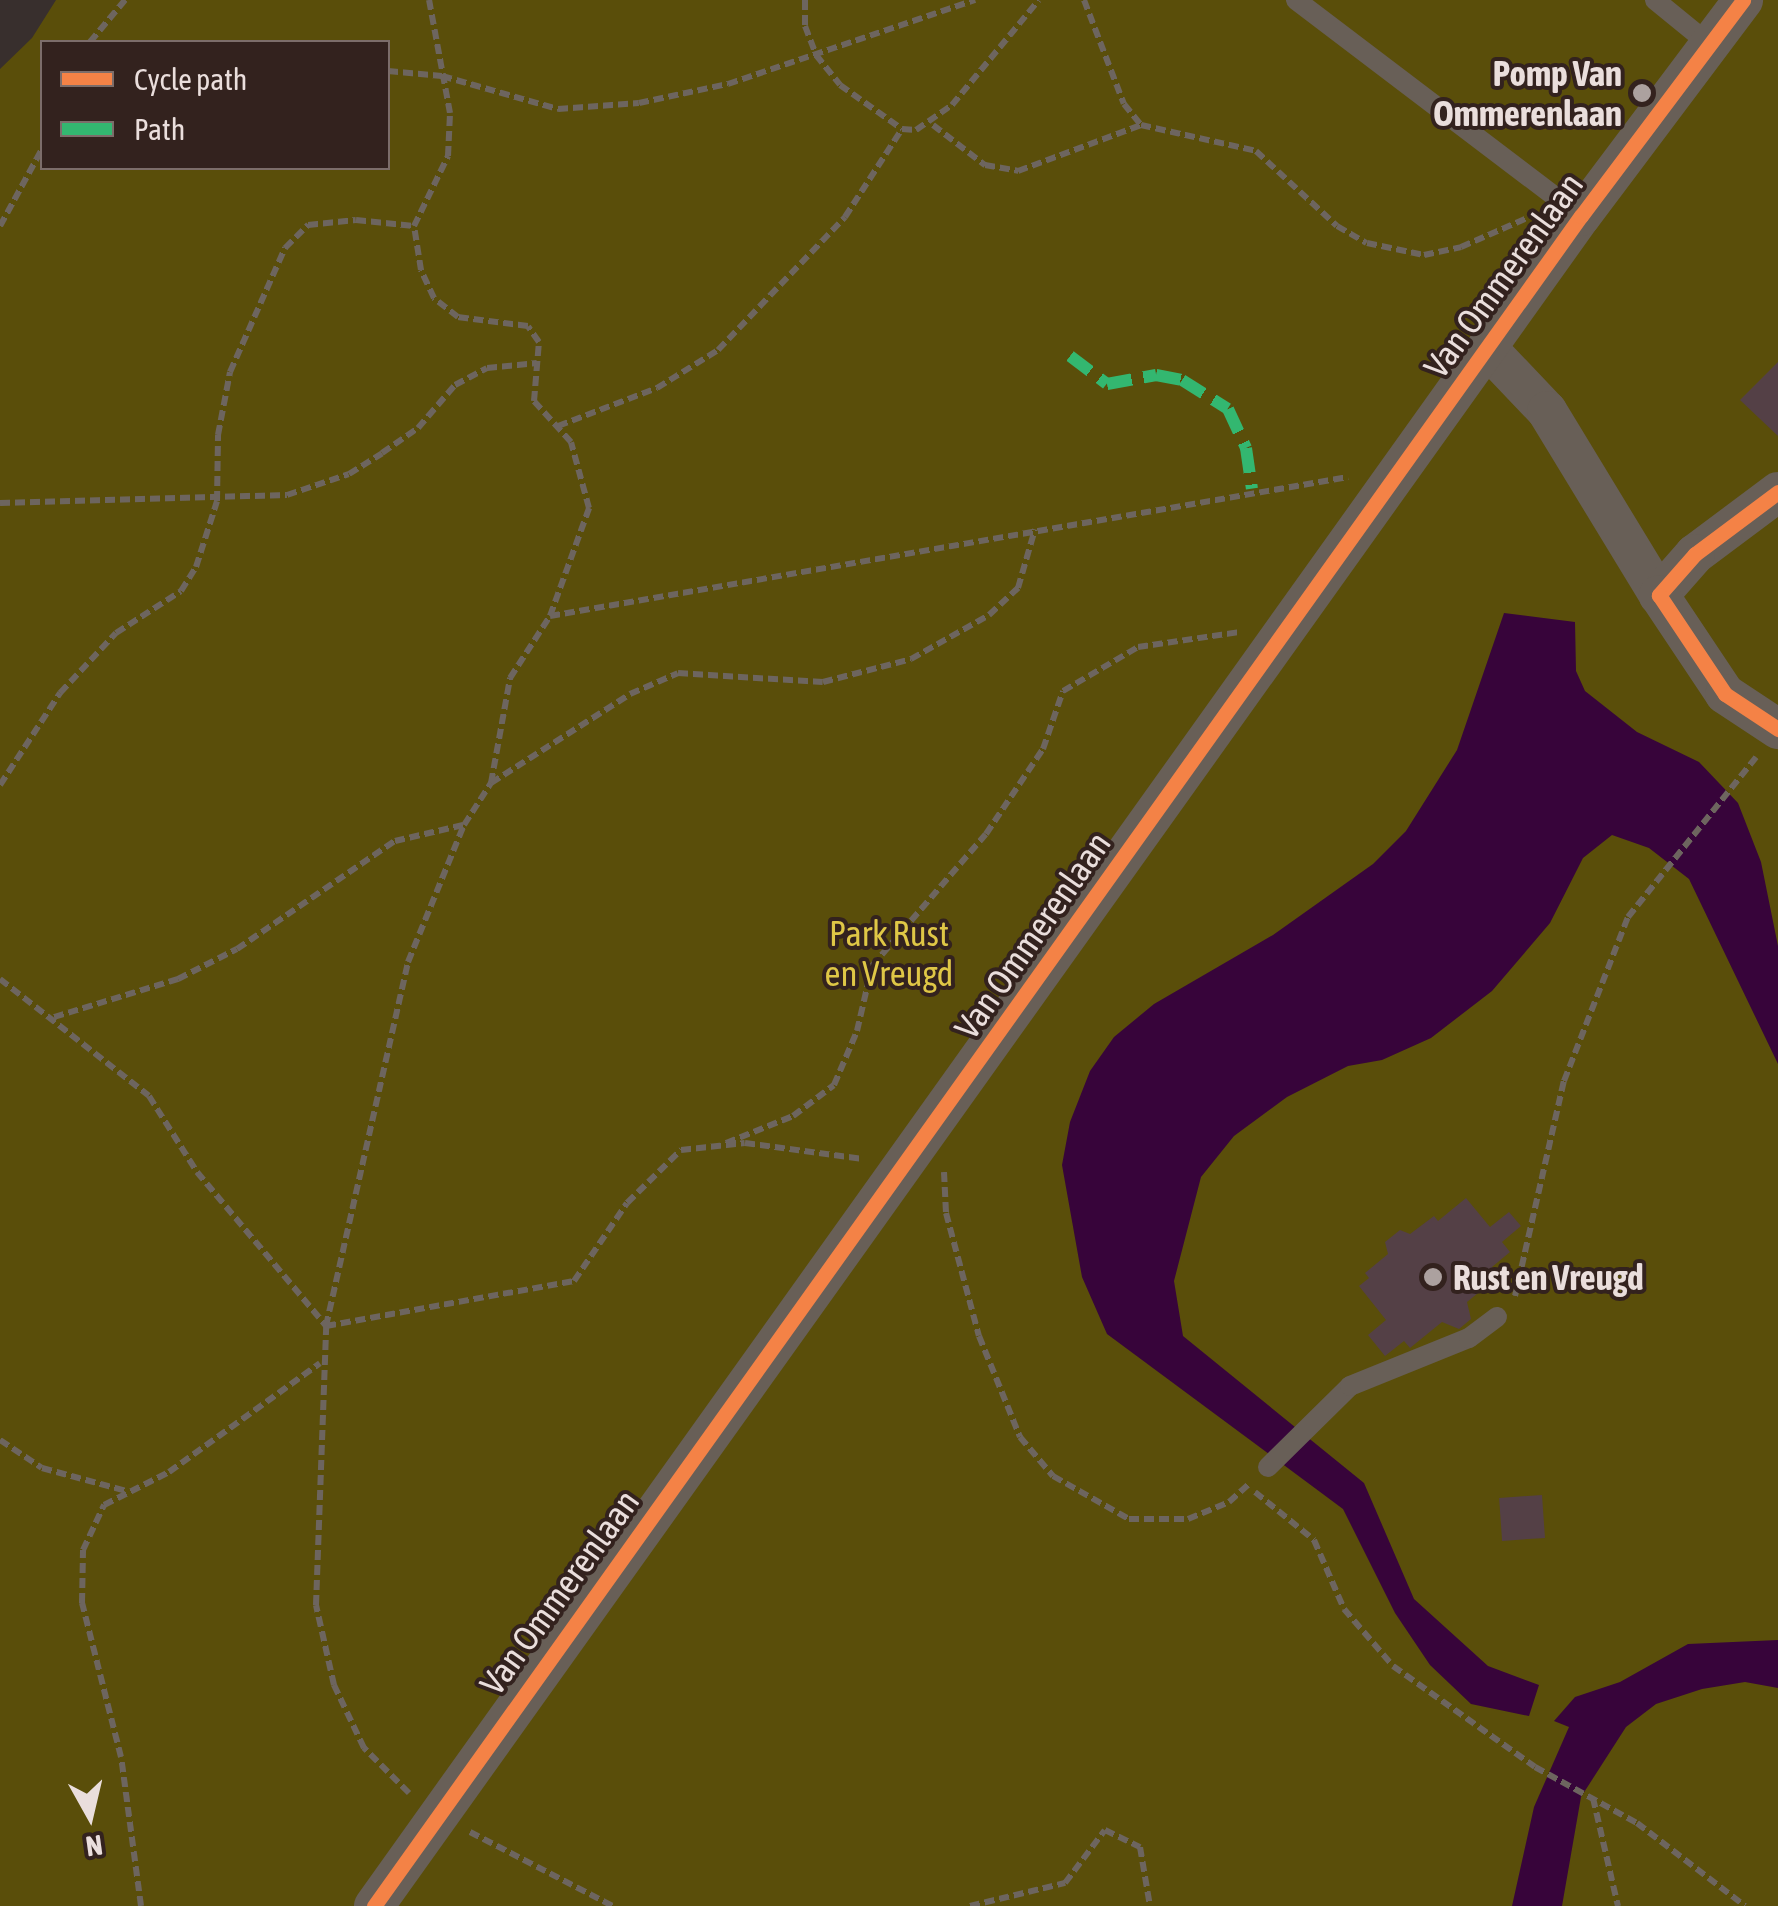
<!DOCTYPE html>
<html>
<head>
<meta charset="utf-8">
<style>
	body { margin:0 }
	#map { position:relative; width:1778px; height:1906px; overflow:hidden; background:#382f2d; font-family:"Asap Condensed",sans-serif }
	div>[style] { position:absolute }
	.green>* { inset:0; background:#5a4e0a }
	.water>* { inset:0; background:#37043a }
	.building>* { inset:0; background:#544046; transform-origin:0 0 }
	.path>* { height:6px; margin-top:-3px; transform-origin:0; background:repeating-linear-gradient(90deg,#6d655f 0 10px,transparent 0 15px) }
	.lane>* { height:20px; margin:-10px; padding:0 10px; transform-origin:10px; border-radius:10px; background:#685f57 }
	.street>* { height:40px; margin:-20px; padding:0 20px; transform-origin:20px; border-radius:20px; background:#685f57 }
	.quiet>* { height:12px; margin-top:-6px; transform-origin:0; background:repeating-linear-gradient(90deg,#33b770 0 25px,transparent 0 37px) }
	.cycleway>* { height:15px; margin:-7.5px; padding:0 7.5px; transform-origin:7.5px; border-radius:7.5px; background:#f48246 }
	.dots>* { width:28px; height:28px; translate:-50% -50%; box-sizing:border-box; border:5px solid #33221e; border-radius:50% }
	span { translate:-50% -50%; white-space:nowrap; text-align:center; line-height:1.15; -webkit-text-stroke:8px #33221e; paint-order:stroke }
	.poi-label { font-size:35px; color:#eadedc; font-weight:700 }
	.right { translate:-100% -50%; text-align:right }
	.left { translate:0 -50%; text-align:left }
	.street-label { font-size:35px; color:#eadedc }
	.park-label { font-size:35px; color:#dfc746 }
	.legend { position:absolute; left:40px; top:40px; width:350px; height:130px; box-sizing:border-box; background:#33221e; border:2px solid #7c6d6a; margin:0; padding:12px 18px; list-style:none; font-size:30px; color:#eadedc }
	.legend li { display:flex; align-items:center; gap:20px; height:50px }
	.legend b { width:50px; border:2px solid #7c6d6a }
	.north { position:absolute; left:40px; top:1766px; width:100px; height:100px; -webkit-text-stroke:8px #33221e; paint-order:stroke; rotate:172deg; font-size:28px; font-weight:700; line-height:40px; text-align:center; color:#eadedc }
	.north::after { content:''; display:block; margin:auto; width:35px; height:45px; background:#eadedc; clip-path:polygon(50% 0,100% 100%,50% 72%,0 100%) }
</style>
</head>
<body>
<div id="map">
	<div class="green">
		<i style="clip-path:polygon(evenodd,56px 0,1778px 0,1778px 1906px,0 1906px,0 69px,32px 38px,56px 0,42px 42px,388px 42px,388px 168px,42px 168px,42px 42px)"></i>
	</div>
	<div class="water">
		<i style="clip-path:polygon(1504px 613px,1575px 622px,1576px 671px,1585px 691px,1637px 732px,1699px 762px,1738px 803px,1761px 862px,1778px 946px,1778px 1064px,1689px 879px,1649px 848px,1612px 835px,1583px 858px,1550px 923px,1492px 991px,1431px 1038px,1382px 1060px,1348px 1066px,1287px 1097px,1234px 1136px,1201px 1177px,1174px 1281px,1183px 1336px,1364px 1483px,1414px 1599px,1488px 1666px,1539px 1685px,1529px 1716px,1471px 1704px,1430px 1665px,1395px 1613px,1343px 1509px,1107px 1334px,1082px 1277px,1062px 1165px,1070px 1122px,1090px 1071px,1114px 1037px,1154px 1004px,1273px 935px,1373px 864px,1406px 831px,1457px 750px)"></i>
		<i style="clip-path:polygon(1778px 1640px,1778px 1688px,1745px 1682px,1702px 1689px,1656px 1704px,1626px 1727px,1581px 1797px,1562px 1906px,1512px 1906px,1534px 1807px,1569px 1727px,1554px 1721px,1575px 1697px,1620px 1682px,1688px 1644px)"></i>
	</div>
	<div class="building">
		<i style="clip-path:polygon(1778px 362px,1778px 436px,1740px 400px)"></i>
		<i style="clip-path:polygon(1466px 1198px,1490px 1227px,1509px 1212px,1521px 1226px,1502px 1242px,1510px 1252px,1492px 1267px,1499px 1276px,1467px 1302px,1471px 1319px,1459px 1329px,1442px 1322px,1410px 1348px,1404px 1341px,1385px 1356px,1368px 1335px,1386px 1320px,1359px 1286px,1369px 1278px,1365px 1273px,1388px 1254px,1385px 1242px,1400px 1230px,1410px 1234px,1434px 1216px,1438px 1221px)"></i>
		<i style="left:1542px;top:1495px;width:43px;height:43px;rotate:86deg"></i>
	</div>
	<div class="path">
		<i style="left:805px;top:0;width:26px;rotate:90deg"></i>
		<i style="left:805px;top:26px;width:31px;rotate:69deg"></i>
		<i style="left:816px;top:55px;width:38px;rotate:51deg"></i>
		<i style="left:840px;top:85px;width:76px;rotate:35.4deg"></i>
		<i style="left:902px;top:129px;width:14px;rotate:4deg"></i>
		<i style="left:916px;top:130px;width:44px;rotate:-34.8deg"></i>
		<i style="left:952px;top:105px;width:136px;rotate:-50.4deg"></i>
		<i style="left:1084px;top:0;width:111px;rotate:69deg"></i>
		<i style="left:1124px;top:104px;width:27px;rotate:51deg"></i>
		<i style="left:1141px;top:125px;width:118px;rotate:12.7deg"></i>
		<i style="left:1256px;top:151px;width:110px;rotate:42.8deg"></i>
		<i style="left:1337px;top:226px;width:34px;rotate:30deg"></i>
		<i style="left:1367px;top:243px;width:58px;rotate:11.9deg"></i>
		<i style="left:1424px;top:255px;width:38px;rotate:-12deg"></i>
		<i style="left:1461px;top:247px;width:82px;rotate:-23.7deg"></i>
		<i style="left:90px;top:42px;width:55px;rotate:-50.2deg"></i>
		<i style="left:388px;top:71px;width:54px;rotate:5.3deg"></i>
		<i style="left:442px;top:76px;width:121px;rotate:15.9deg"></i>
		<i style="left:558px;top:109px;width:81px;rotate:-4.2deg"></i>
		<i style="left:639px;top:103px;width:91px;rotate:-12.1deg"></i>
		<i style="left:728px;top:84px;width:261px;rotate:-18.8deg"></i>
		<i style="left:933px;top:125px;width:66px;rotate:37.6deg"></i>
		<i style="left:985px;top:165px;width:34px;rotate:10deg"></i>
		<i style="left:1018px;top:171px;width:131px;rotate:-20.5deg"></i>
		<i style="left:0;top:226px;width:88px;rotate:-61.4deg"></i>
		<i style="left:558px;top:426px;width:106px;rotate:-21deg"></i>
		<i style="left:657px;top:388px;width:72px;rotate:-31.9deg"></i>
		<i style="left:718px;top:350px;width:184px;rotate:-46.3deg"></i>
		<i style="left:845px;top:217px;width:105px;rotate:-57.1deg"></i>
		<i style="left:0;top:503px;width:287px;rotate:-1.6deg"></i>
		<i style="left:287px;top:495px;width:65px;rotate:-18.7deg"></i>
		<i style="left:349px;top:474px;width:39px;rotate:-32deg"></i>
		<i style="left:382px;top:453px;width:44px;rotate:-34.8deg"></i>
		<i style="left:418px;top:428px;width:57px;rotate:-49.3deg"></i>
		<i style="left:455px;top:385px;width:36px;rotate:-28deg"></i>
		<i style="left:487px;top:368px;width:50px;rotate:-5.7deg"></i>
		<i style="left:550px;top:616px;width:810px;rotate:-9.88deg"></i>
		<i style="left:491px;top:783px;width:165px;rotate:-32.6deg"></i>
		<i style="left:630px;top:694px;width:52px;rotate:-23.6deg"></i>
		<i style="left:678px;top:673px;width:145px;rotate:3.6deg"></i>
		<i style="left:823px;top:682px;width:91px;rotate:-14.6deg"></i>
		<i style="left:911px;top:659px;width:90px;rotate:-29.4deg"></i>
		<i style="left:989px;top:615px;width:40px;rotate:-43deg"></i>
		<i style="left:1018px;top:588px;width:61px;rotate:-73.9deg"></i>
		<i style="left:0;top:785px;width:110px;rotate:-56.9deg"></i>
		<i style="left:60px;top:693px;width:82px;rotate:-47deg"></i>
		<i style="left:116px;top:633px;width:77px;rotate:-32.9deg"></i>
		<i style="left:181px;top:591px;width:28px;rotate:-58deg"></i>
		<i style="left:196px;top:567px;width:69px;rotate:-72.3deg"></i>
		<i style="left:217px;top:501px;width:66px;rotate:-89.1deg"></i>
		<i style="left:218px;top:435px;width:64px;rotate:-79.2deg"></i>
		<i style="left:230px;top:372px;width:136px;rotate:-66.1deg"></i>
		<i style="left:285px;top:248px;width:33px;rotate:-45deg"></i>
		<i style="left:308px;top:225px;width:48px;rotate:-5.9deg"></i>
		<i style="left:356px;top:220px;width:58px;rotate:5.9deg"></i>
		<i style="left:0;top:979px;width:189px;rotate:38.1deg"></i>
		<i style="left:149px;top:1096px;width:90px;rotate:57.7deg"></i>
		<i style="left:197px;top:1172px;width:201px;rotate:50deg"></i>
		<i style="left:326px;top:1326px;width:252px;rotate:-10.3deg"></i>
		<i style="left:574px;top:1281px;width:94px;rotate:-55.8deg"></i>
		<i style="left:627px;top:1203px;width:76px;rotate:-44.5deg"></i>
		<i style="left:681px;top:1150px;width:64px;rotate:-6.2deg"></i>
		<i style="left:745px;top:1143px;width:119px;rotate:7.7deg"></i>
		<i style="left:54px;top:1017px;width:130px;rotate:-17deg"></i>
		<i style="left:178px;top:979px;width:66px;rotate:-27deg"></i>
		<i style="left:237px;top:949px;width:191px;rotate:-34.4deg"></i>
		<i style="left:395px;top:841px;width:70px;rotate:-13.2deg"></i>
		<i style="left:726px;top:1143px;width:72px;rotate:-21.9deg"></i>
		<i style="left:793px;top:1116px;width:51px;rotate:-37.1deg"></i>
		<i style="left:834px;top:1085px;width:59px;rotate:-66.9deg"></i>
		<i style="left:857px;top:1031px;width:67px;rotate:-77deg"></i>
		<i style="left:872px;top:966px;width:174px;rotate:-49.2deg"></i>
		<i style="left:986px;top:834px;width:102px;rotate:-56.2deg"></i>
		<i style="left:1043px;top:749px;width:61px;rotate:-71deg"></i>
		<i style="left:1063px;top:691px;width:87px;rotate:-30.4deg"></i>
		<i style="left:1138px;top:647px;width:102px;rotate:-8.4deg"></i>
		<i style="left:944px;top:1172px;width:41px;rotate:87.2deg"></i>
		<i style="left:946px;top:1213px;width:127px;rotate:75deg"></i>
		<i style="left:979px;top:1336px;width:109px;rotate:67.9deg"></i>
		<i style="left:1020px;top:1437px;width:51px;rotate:49.8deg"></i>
		<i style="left:1053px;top:1476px;width:87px;rotate:29.5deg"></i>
		<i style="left:1129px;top:1519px;width:59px"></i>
		<i style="left:1188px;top:1519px;width:44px;rotate:-22.5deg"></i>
		<i style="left:1229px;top:1502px;width:28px;rotate:-42deg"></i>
		<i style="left:1515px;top:1296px;width:221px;rotate:-77.2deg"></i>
		<i style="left:1564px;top:1081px;width:176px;rotate:-68.7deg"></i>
		<i style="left:1628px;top:917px;width:205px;rotate:-51.3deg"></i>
		<i style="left:0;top:1440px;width:50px;rotate:33.7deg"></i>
		<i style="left:42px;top:1468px;width:87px;rotate:15.3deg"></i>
		<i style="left:1255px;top:1492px;width:76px;rotate:39.1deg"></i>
		<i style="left:1314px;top:1540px;width:75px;rotate:66.5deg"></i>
		<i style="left:1344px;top:1609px;width:75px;rotate:49.3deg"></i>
		<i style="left:1393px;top:1666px;width:174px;rotate:35.4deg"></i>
		<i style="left:1535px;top:1767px;width:116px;rotate:28.8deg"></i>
		<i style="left:1637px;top:1823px;width:136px;rotate:37.5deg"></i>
		<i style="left:409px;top:1793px;width:64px;rotate:-135deg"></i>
		<i style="left:364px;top:1748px;width:70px;rotate:-115.5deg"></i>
		<i style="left:334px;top:1685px;width:82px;rotate:-102.7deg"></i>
		<i style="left:316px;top:1605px;width:279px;rotate:-87.9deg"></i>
		<i style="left:326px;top:1326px;width:373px;rotate:-77.3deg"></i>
		<i style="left:408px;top:962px;width:148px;rotate:-67.8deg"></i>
		<i style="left:464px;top:825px;width:50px;rotate:-57.3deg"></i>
		<i style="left:491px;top:783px;width:107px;rotate:-79.7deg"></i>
		<i style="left:510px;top:678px;width:74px;rotate:-57.2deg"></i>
		<i style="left:550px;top:616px;width:115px;rotate:-70.1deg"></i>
		<i style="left:589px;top:508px;width:68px;rotate:-105.3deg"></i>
		<i style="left:571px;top:442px;width:55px;rotate:-132.1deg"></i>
		<i style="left:534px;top:401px;width:59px;rotate:-85.2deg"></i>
		<i style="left:539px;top:342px;width:19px;rotate:-125deg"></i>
		<i style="left:528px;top:326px;width:71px;rotate:-172.7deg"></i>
		<i style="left:458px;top:317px;width:31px;rotate:-142deg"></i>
		<i style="left:434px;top:298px;width:31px;rotate:-115deg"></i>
		<i style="left:421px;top:270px;width:45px;rotate:-99deg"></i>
		<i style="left:414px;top:226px;width:78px;rotate:-64.1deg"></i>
		<i style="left:448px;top:156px;width:43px;rotate:-87.3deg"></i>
		<i style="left:450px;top:113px;width:115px;rotate:-100.5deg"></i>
		<i style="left:1593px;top:1798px;width:111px;rotate:77deg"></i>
		<i style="left:470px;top:1832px;width:161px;rotate:27.4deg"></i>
		<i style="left:141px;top:1906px;width:150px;rotate:-97.6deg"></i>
		<i style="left:121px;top:1757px;width:159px;rotate:-104.2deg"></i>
		<i style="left:82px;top:1603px;width:53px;rotate:-88.9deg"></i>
		<i style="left:83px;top:1550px;width:50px;rotate:-65deg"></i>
		<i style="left:104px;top:1505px;width:73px;rotate:-26.9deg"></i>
		<i style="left:169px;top:1472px;width:186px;rotate:-35.8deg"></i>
		<i style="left:970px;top:1906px;width:98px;rotate:-13.6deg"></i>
		<i style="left:1065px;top:1883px;width:66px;rotate:-53deg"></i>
		<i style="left:1105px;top:1830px;width:39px;rotate:26deg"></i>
		<i style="left:1140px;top:1847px;width:60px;rotate:80.4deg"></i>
	</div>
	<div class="lane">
		<i style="left:1296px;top:0;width:358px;rotate:37.2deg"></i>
		<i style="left:1655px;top:0;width:70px;rotate:39.2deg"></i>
		<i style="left:1268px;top:1467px;width:115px;rotate:-44.6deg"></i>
		<i style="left:1350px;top:1386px;width:128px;rotate:-22deg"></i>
		<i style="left:1469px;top:1338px;width:35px;rotate:-37deg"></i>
	</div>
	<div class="street">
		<i style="left:1487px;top:348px;width:87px;rotate:46.4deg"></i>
		<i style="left:1547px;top:411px;width:215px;rotate:58.7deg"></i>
		<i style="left:1778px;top:492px;width:104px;rotate:143.2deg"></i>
		<i style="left:1695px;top:554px;width:55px;rotate:131.3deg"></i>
		<i style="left:1659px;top:595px;width:119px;rotate:56.3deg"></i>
		<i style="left:1725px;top:694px;width:64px;rotate:33.4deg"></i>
		<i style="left:374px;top:1906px;width:2077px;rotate:-54.47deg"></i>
		<i style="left:1581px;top:216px;width:270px;rotate:-53.1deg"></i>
	</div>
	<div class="quiet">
		<i style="left:1070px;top:356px;width:46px;rotate:37.1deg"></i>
		<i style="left:1107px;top:384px;width:50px;rotate:-10.4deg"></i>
		<i style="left:1156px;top:375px;width:26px;rotate:11deg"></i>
		<i style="left:1182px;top:380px;width:54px;rotate:32.2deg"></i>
		<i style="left:1228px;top:409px;width:43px;rotate:65.2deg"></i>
		<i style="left:1246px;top:448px;width:41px;rotate:81.7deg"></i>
	</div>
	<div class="cycleway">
		<i style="left:1778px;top:492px;width:104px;rotate:143.2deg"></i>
		<i style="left:1695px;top:554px;width:55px;rotate:131.3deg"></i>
		<i style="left:1659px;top:595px;width:119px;rotate:56.3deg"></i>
		<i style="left:1725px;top:694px;width:64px;rotate:33.4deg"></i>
		<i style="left:374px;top:1906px;width:2077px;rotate:-54.47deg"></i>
		<i style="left:1581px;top:216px;width:270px;rotate:-53.1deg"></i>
	</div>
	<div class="dots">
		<i style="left:1642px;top:93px;background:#aca19f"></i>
		<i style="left:1433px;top:1277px;background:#aca19f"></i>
	</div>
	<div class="poi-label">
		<span class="right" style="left:1622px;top:93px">Pomp Van<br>Ommerenlaan</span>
		<span class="left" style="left:1453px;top:1277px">Rust en Vreugd</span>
	</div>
	<div class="street-label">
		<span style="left:1503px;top:275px;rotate:-54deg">Van Ommerenlaan</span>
		<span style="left:1032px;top:935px;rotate:-55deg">Van Ommerenlaan</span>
		<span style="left:559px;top:1592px;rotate:-54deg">Van Ommerenlaan</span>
	</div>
	<div class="park-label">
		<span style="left:889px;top:953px">Park Rust<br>en Vreugd</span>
	</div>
	<ul class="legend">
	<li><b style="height:12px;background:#f48246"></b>Cycle path</li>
	<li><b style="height:12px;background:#33b770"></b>Path</li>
	</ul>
	<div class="north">N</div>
</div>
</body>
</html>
